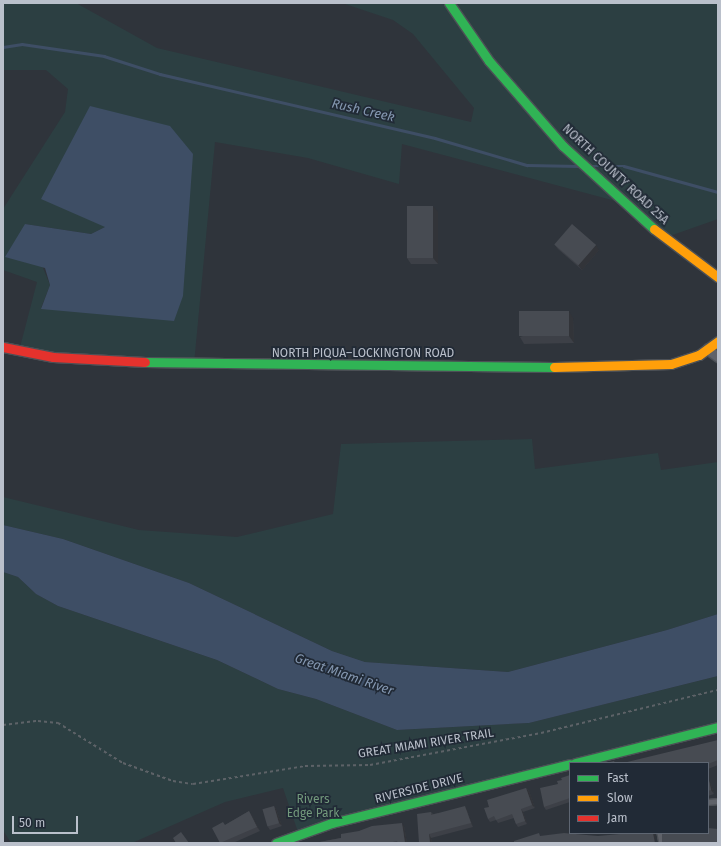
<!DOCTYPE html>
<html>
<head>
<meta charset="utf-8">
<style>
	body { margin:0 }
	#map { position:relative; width:721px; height:846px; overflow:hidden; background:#2f343b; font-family:"Fira Sans",sans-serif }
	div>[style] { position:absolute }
	.green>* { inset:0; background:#2c3f42 }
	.water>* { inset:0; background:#3e4e65 }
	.stream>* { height:2.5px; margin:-1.25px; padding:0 1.25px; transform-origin:1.25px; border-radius:1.25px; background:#3e4e65 }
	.path>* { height:1.5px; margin-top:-0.75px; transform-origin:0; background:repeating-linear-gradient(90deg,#5d6267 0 3px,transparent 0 6px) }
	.roads { filter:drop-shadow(1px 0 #4c5056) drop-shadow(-1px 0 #4c5056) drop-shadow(0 1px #4c5056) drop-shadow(0 -1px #4c5056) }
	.lane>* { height:4.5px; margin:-2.25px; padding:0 2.25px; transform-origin:2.25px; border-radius:2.25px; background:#5f6269 }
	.street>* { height:9px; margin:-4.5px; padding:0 4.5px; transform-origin:4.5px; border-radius:4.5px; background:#5f6269 }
	.fast>* { height:9px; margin:-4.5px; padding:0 4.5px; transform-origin:4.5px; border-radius:4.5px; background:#30b455 }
	.slow>* { height:9px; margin:-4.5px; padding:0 4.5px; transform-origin:4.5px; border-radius:4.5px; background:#ff9f0a }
	.jam>* { height:9px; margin:-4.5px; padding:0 4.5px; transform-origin:4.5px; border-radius:4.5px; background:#e5322d }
	.wall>* { inset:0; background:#3d4047 }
	.shaded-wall>* { inset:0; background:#323439; transform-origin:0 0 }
	.building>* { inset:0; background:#474b52; transform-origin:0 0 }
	span { translate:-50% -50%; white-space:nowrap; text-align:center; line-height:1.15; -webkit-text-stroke:3.5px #212a36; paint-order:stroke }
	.street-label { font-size:12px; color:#bac0cb }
	.park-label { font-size:12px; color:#739a7c }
	.water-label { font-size:13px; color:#8497b0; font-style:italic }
	.frame { position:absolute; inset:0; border:4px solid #bac0cb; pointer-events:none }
	.legend { position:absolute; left:569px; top:762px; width:140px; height:72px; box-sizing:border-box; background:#212a36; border:1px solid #5e6672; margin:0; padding:5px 7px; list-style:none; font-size:12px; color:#bac0cb }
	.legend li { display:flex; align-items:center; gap:8px; height:20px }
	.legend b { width:20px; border:1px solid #5e6672 }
	.scale { position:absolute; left:12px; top:816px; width:66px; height:18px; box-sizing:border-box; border:2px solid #bac0cb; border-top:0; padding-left:5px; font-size:12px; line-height:14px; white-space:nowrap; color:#bac0cb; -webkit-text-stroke:3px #212a36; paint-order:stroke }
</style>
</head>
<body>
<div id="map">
	<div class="green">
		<i style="clip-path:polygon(evenodd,3px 3px,76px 3px,157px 48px,471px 122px,474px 108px,413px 34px,393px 20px,342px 3px,718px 3px,718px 219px,664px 238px,623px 203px,402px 144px,399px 184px,308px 158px,215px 142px,194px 364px,19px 351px,37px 282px,3px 270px,3px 209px,65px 112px,68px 89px,46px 70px,3px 70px,3px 3px,25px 224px,91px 234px,105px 227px,41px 308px,50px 285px,25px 224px)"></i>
		<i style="clip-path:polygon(532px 439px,535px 469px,658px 453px,661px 470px,718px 462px,718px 614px,667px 630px,508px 672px,365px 662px,332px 651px,189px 583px,63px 539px,3px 525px,3px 497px,139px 530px,237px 537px,333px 514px,341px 444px)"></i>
		<i style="clip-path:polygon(3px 572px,18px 577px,36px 594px,58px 606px,217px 660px,278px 689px,316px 699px,397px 730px,529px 723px,718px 676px,718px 727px,299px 835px,283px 788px,225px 802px,132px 843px,11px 843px,3px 830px)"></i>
	</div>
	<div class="water">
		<i style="clip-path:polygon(90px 106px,170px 126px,193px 154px,183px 296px,174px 321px,41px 309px,50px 285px,45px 268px,5px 257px,25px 224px,91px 234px,105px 227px,41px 199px)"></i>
		<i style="clip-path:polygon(3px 525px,63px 539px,189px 583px,332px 651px,365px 662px,508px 672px,667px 630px,718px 614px,718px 676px,529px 723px,397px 730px,316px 699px,278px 689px,217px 660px,58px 606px,36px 594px,18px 577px,3px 572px)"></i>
	</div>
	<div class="stream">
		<i style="left:3px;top:47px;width:19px;rotate:-9deg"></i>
		<i style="left:22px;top:44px;width:83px;rotate:8.3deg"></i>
		<i style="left:104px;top:56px;width:59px;rotate:17.8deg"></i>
		<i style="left:160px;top:74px;width:282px;rotate:13.1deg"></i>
		<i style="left:435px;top:138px;width:96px;rotate:16.4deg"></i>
		<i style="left:527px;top:165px;width:52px;rotate:1.1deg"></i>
		<i style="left:592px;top:166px;width:32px"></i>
		<i style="left:624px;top:166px;width:98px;rotate:15.5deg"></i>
	</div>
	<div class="path">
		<i style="left:3px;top:725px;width:35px;rotate:-7deg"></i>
		<i style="left:38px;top:721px;width:20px;rotate:6deg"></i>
		<i style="left:58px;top:723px;width:76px;rotate:31.6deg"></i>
		<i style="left:123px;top:763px;width:53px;rotate:19.8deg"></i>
		<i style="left:173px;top:781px;width:20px;rotate:9deg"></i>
		<i style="left:193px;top:784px;width:113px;rotate:-9.1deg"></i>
		<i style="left:305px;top:766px;width:65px;rotate:-0.9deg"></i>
		<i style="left:370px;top:765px;width:174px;rotate:-10.6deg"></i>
		<i style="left:541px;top:733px;width:182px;rotate:-13.7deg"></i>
	</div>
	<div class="roads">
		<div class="lane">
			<i style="left:708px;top:802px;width:10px;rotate:-6deg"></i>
			<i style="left:660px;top:833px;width:10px;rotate:79deg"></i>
		</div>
		<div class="street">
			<i style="left:707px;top:349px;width:14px;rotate:36deg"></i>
		</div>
		<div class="fast">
			<i style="left:449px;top:3px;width:70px;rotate:55.4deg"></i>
			<i style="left:489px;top:61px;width:113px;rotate:49deg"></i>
			<i style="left:563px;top:146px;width:123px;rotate:42.4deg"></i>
			<i style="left:145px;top:362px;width:409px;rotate:0.7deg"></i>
			<i style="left:575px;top:763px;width:147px;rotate:-14.1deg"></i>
			<i style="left:276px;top:843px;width:59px;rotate:-19.7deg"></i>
			<i style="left:332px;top:823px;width:245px;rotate:-13.9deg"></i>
		</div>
		<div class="slow">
			<i style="left:654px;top:229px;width:80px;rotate:36.9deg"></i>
			<i style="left:554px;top:367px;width:117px;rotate:-1.5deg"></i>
			<i style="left:671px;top:364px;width:29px;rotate:-18deg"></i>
			<i style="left:699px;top:355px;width:24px;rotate:-36deg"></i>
		</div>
		<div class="jam">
			<i style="left:3px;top:347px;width:51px;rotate:11.3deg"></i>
			<i style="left:53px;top:357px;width:92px;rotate:3.1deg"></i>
		</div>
	</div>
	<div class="wall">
		<i style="clip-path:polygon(438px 212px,438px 264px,411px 264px,407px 258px)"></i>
		<i style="clip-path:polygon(555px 245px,599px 250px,582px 270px,558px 249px)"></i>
		<i style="clip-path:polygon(573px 318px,574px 343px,524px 344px,520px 337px)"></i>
		<i style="clip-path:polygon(718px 740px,718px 765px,708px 769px,708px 763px)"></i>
		<i style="clip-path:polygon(570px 775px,570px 802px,546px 810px,544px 807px,558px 784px,562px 780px)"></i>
		<i style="clip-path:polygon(708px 780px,711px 784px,714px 794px,708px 796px)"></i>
		<i style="clip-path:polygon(526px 788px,529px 791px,535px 808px,523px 812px,527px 824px,518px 827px,516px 824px,514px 818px,498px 823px,496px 820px,490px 822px,488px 819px,489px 807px)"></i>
		<i style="clip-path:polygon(274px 806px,276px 809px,282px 826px,270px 830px,268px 827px)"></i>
		<i style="clip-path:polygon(467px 810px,473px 827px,431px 838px,432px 843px,419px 843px,431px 812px,433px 814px)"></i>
		<i style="clip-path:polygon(249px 811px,252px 816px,260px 831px,233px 843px,220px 843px,225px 825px)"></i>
		<i style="clip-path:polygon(404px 826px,407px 843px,314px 843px)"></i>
	</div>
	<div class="shaded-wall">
		<i style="clip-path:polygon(433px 206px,438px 212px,438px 264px,433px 258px)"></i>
		<i style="clip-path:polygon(596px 245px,599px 250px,582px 270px,578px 265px)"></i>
		<i style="clip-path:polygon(569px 311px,573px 318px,574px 343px,569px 336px)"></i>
		<i style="clip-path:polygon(709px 780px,711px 784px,714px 794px,711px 790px)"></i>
		<i style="clip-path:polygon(526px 788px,529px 791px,535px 808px,532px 805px)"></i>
		<i style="clip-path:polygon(274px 806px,276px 809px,282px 826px,279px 823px)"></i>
		<i style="clip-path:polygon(465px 806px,467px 810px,473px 827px,471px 823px)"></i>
		<i style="clip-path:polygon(521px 809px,523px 812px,527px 824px,525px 821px)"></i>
		<i style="clip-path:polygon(249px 811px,252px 816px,260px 831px,257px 827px)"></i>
		<i style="clip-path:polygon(402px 823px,404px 826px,407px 843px,405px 843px)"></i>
		<i style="left:653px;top:833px;width:2px;height:10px"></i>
		<i style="clip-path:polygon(429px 834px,431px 838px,432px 843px,430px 843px)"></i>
	</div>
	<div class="building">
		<i style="left:407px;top:206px;width:26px;height:52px"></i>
		<i style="left:572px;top:224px;width:32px;height:27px;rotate:41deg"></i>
		<i style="left:569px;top:311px;width:25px;height:50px;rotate:90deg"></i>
		<i style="clip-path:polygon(718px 740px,718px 760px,708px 764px,708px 763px,623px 763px)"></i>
		<i style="clip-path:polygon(614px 761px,615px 763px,606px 763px)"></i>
		<i style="clip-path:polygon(570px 775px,570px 798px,544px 807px,540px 788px,558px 784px,557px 781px,562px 780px,561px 778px)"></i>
		<i style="clip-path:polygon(708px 780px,709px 780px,711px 790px,708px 791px)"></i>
		<i style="clip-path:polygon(526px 788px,532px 805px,521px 809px,525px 821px,516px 824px,512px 814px,496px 820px,494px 816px,488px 819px,484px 808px,489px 807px,487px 800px)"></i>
		<i style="left:274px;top:806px;width:18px;height:12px;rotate:74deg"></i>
		<i style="clip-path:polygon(465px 806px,471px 823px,429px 834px,430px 843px,419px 843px,417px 814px,431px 812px,431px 815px)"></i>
		<i style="clip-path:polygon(249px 811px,257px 827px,220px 843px,212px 828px,223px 822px,225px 825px)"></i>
		<i style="clip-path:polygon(402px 823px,405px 843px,398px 843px,397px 841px,388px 843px,314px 843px,341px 838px,341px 834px,359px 831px,372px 826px)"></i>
		<i style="clip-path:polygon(708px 828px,718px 829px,718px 843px,704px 842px,704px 843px,662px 843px,662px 833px,708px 833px)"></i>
		<i style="clip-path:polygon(181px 832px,189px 843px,176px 843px,173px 838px)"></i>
		<i style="clip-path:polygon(539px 833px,540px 836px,564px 833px,598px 836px,620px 834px,620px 833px,653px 833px,655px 843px,514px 843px,514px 841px)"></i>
	</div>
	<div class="street-label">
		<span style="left:615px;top:175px;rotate:43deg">NORTH COUNTY ROAD 25A</span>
		<span style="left:363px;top:354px">NORTH PIQUA–LOCKINGTON ROAD</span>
		<span style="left:426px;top:744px;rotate:-9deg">GREAT MIAMI RIVER TRAIL</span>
		<span style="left:419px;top:789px;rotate:-14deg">RIVERSIDE DRIVE</span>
	</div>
	<div class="park-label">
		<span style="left:313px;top:807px">Rivers<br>Edge Park</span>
	</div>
	<div class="water-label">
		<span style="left:363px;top:111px;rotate:13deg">Rush Creek</span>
		<span style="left:344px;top:675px;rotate:19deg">Great Miami River</span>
	</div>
	<div class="frame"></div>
	<ul class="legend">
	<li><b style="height:5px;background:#30b455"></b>Fast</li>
	<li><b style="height:5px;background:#ff9f0a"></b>Slow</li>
	<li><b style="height:5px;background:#e5322d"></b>Jam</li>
	</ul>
	<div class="scale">50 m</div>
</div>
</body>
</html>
